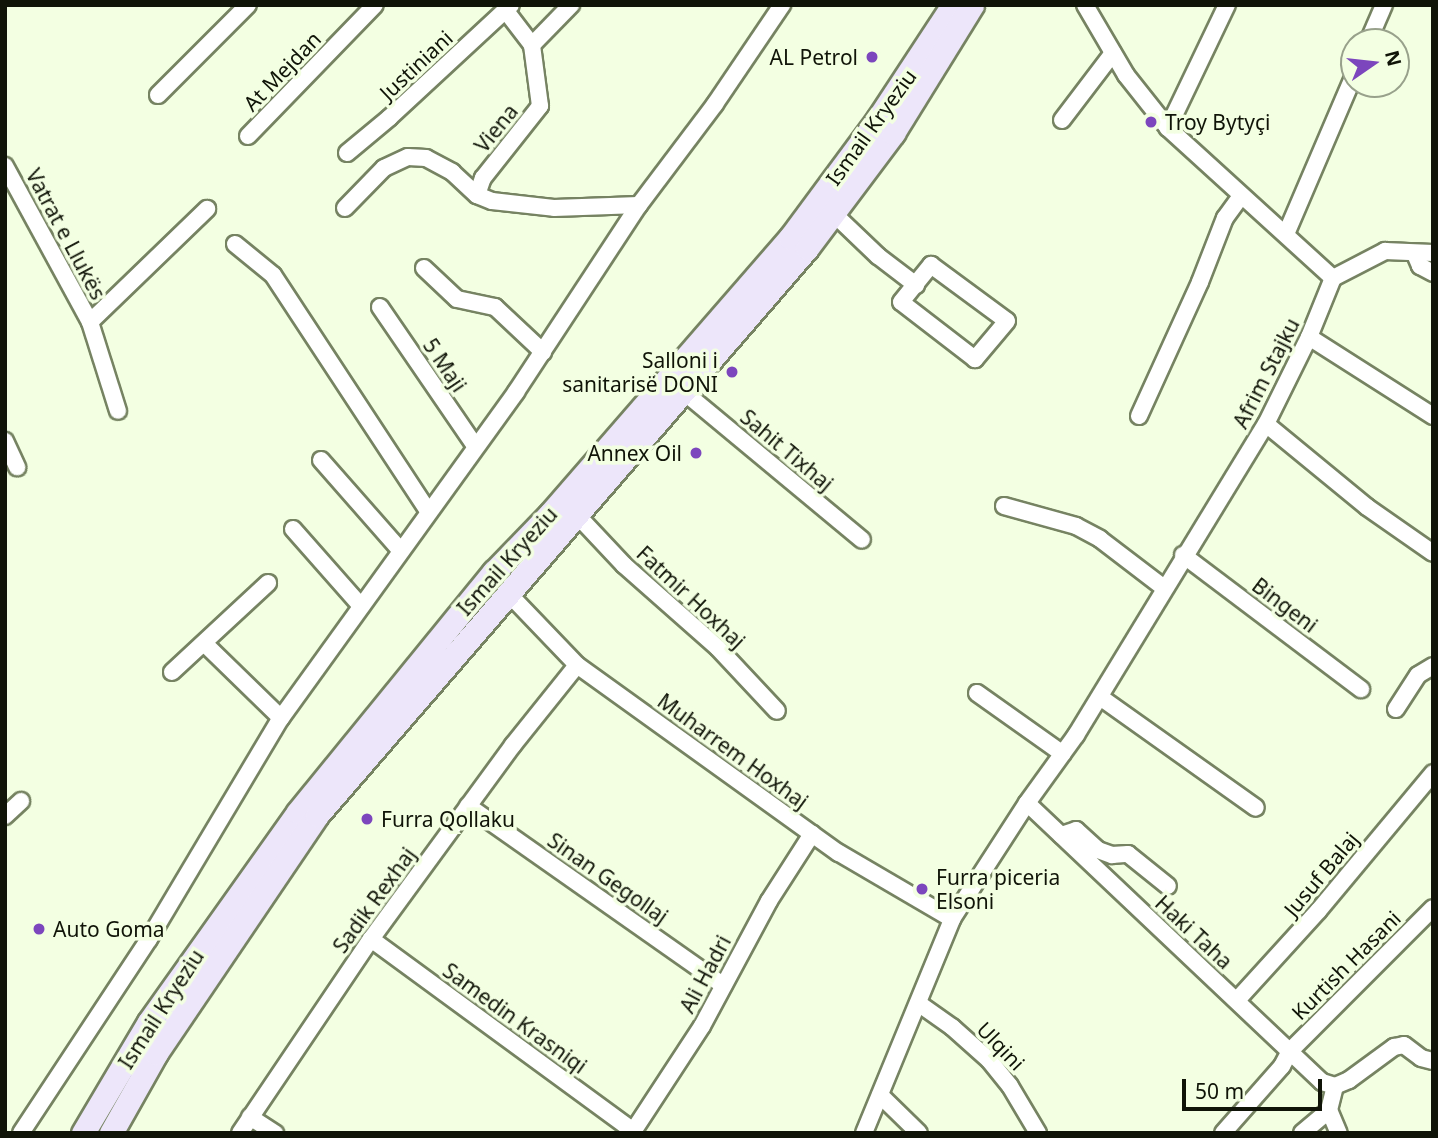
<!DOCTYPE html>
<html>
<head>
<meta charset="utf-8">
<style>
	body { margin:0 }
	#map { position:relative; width:1438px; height:1138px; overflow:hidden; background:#f3ffe2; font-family:"Noto Sans",sans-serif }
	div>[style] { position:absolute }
	.roads { filter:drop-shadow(2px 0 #768362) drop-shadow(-2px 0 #768362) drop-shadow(0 2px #768362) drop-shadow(0 -2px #768362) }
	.street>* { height:16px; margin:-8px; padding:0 8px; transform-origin:8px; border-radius:8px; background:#fff }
	.secondary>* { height:23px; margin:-11.5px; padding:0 11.5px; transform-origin:11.5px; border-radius:11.5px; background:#ede6fa }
	.dots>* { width:19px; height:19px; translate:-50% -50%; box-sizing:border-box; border:4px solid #f3ffe2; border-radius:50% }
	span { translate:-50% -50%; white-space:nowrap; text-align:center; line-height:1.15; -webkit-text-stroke:7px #f3ffe2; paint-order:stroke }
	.poi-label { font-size:21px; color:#101408 }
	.right { translate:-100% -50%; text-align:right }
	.left { translate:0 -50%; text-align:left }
	.street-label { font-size:21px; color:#101408 }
	.frame { position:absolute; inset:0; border:7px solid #101408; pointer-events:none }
	.north { position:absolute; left:1340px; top:28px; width:70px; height:70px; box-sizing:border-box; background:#f3ffe2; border:2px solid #98a18b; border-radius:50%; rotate:76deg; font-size:19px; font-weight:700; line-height:28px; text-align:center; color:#101408 }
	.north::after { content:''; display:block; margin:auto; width:24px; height:32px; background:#7c46bd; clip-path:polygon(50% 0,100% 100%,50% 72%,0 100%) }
	.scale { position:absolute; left:1182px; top:1079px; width:140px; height:32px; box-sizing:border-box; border:4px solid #101408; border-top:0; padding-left:9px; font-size:21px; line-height:24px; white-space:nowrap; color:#101408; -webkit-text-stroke:5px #f3ffe2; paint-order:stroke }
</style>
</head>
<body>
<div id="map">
	<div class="roads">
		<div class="street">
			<i style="left:1085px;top:5px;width:81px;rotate:59.6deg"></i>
			<i style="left:1126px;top:75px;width:68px;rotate:51.6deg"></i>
			<i style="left:1168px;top:128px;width:223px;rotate:42.3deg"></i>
			<i style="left:1368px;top:42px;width:40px;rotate:-66.6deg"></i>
			<i style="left:532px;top:45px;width:56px;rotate:-45.7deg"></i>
			<i style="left:158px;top:95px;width:127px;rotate:-45deg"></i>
			<i style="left:1062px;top:120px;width:84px;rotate:-52.7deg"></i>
			<i style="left:1168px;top:128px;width:136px;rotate:-64.4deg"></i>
			<i style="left:248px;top:136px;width:182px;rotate:-45.9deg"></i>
			<i style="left:347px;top:153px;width:55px;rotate:-39.8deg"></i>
			<i style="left:389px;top:118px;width:166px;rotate:-42.8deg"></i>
			<i style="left:5px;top:166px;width:178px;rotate:61.4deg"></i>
			<i style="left:90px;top:322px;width:93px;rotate:72.5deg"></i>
			<i style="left:477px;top:195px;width:18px;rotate:-71deg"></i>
			<i style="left:483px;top:178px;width:92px;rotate:-51.6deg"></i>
			<i style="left:540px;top:106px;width:62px;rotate:-97.5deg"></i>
			<i style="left:532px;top:45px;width:43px;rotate:-127.4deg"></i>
			<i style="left:345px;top:208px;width:56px;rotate:-45.7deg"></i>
			<i style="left:384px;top:168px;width:26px;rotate:-25deg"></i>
			<i style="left:408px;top:157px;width:18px;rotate:3deg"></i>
			<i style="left:426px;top:158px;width:30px;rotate:28deg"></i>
			<i style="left:452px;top:172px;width:34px;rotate:43deg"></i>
			<i style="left:477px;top:195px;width:16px;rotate:22deg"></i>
			<i style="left:492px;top:201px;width:62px;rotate:6.4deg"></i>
			<i style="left:554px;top:208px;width:85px;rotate:-2deg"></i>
			<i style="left:834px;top:214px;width:61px;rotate:43.7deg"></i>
			<i style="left:878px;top:256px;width:48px;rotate:37.3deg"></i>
			<i style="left:1286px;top:234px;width:173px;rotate:-66.8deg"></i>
			<i style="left:235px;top:244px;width:49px;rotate:39.2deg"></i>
			<i style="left:273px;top:275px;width:282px;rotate:56.7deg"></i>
			<i style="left:1415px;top:254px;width:13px;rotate:67deg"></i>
			<i style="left:1420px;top:266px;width:15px;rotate:28deg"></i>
			<i style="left:931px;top:265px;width:94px;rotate:36.4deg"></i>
			<i style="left:1007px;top:321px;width:50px;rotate:130.1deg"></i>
			<i style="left:975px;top:359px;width:93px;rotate:-142.4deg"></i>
			<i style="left:901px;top:302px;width:48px;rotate:-51deg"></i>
			<i style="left:424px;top:268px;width:45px;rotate:43.2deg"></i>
			<i style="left:457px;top:299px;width:39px;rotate:12deg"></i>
			<i style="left:495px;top:307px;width:66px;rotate:43.2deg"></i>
			<i style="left:1333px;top:278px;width:59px;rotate:-27.4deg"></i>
			<i style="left:1385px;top:251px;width:48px;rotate:2.4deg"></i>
			<i style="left:380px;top:307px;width:168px;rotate:55.6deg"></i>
			<i style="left:90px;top:322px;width:163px;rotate:-44deg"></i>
			<i style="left:1309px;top:337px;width:147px;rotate:32.5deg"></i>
			<i style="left:684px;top:392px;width:231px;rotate:39.7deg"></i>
			<i style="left:1139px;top:416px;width:147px;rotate:-65.5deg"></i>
			<i style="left:1200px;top:282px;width:69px;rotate:-68.7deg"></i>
			<i style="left:1225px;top:218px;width:26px;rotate:-54deg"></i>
			<i style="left:1266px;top:424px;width:131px;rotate:39.4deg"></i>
			<i style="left:1367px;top:507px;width:80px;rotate:34.9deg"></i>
			<i style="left:5px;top:441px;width:29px;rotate:65deg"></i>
			<i style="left:321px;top:460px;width:121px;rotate:48.7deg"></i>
			<i style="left:1004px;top:506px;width:75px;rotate:15.5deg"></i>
			<i style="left:1076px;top:526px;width:27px;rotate:28deg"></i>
			<i style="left:1100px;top:539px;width:81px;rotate:37.4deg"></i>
			<i style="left:577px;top:515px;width:69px;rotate:46.8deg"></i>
			<i style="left:624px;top:565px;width:125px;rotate:41.4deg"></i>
			<i style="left:718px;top:648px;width:86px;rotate:46.9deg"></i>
			<i style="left:293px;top:529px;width:103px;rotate:48.6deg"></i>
			<i style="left:1183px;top:555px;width:223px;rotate:37deg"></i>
			<i style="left:509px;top:594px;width:98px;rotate:46.2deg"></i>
			<i style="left:577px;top:665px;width:322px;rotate:35.7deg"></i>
			<i style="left:839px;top:853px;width:131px;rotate:30.3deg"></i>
			<i style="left:205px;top:644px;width:106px;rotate:44.2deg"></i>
			<i style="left:172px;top:672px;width:131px;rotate:-42.8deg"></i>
			<i style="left:977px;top:693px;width:105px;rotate:35.3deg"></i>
			<i style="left:1100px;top:697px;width:191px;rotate:35.4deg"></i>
			<i style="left:1396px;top:709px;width:40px;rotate:-57.1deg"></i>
			<i style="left:1418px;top:675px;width:17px;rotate:-31deg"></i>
			<i style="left:1027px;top:803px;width:406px;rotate:43.4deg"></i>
			<i style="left:1322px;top:1082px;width:14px;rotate:17deg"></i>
			<i style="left:468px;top:806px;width:312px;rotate:35.1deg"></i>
			<i style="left:5px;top:816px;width:22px;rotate:-43deg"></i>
			<i style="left:1061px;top:835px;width:16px;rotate:-18deg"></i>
			<i style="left:1076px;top:830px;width:30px;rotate:42deg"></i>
			<i style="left:1098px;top:850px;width:15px;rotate:20deg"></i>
			<i style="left:1112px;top:855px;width:16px;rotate:-4deg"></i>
			<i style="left:1128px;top:854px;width:51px;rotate:38.7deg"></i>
			<i style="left:371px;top:939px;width:325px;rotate:36.2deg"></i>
			<i style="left:1238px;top:999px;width:120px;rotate:-47.7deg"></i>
			<i style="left:1319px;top:910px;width:178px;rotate:-50.2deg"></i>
			<i style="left:918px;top:1003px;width:42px;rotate:35.2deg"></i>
			<i style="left:952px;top:1027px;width:50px;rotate:41.7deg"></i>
			<i style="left:989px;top:1060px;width:33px;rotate:51deg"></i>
			<i style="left:1010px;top:1086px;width:55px;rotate:59.2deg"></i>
			<i style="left:1335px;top:1086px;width:15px;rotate:-23deg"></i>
			<i style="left:1349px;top:1080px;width:56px;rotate:-36.3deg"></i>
			<i style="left:1394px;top:1047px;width:10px;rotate:-11deg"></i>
			<i style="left:1404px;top:1045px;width:21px;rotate:37deg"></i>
			<i style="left:1421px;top:1058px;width:12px;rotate:14deg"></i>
			<i style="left:1335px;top:1086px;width:25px;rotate:104deg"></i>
			<i style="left:1329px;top:1110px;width:25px;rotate:67deg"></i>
			<i style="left:880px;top:1095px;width:54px;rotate:44.3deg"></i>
			<i style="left:250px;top:1117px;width:30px;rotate:33deg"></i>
			<i style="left:21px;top:1133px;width:232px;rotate:-56.6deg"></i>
			<i style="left:149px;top:939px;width:257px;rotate:-59.2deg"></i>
			<i style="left:281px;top:718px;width:402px;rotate:-54.2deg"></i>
			<i style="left:516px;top:392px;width:224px;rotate:-56.7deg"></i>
			<i style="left:639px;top:205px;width:126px;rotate:-53deg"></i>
			<i style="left:715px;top:104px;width:120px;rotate:-55.9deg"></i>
			<i style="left:240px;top:1133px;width:234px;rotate:-56deg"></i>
			<i style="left:371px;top:939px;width:240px;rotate:-53.8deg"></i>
			<i style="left:513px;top:745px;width:102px;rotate:-51.3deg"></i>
			<i style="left:632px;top:1133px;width:128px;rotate:-56.8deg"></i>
			<i style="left:702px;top:1026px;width:142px;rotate:-61.8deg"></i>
			<i style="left:769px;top:901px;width:80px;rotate:-57.3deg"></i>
			<i style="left:864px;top:1133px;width:231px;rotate:-67.6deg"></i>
			<i style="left:952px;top:919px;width:138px;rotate:-57.1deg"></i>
			<i style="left:1027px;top:803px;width:84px;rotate:-54.2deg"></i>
			<i style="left:1076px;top:735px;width:364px;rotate:-58.6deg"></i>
			<i style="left:1266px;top:424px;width:97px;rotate:-63.7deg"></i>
			<i style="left:1309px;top:337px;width:64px;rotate:-67.9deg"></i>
			<i style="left:1223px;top:1133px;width:89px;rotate:-48.6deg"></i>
			<i style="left:1282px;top:1066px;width:17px;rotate:-62deg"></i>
			<i style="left:1290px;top:1051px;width:202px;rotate:-45deg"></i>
			<i style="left:1302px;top:1133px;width:35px;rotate:-40deg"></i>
		</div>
		<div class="secondary">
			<i style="left:83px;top:1133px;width:129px;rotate:-59.3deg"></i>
			<i style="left:149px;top:1022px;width:257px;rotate:-54.6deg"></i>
			<i style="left:298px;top:812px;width:310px;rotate:-50.8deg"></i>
			<i style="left:494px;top:572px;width:81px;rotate:-46deg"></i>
			<i style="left:550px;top:514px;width:366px;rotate:-49deg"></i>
			<i style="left:790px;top:238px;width:148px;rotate:-53.5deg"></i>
			<i style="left:878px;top:119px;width:136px;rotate:-56.7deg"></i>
			<i style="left:111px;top:1133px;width:92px;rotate:-60.6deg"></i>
			<i style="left:156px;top:1053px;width:287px;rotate:-55.9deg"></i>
			<i style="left:317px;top:815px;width:749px;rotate:-49.17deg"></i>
			<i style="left:807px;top:248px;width:144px;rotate:-53.2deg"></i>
			<i style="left:893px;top:133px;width:150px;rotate:-58.3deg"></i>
		</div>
	</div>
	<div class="dots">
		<i style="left:872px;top:57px;background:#7c46bd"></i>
		<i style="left:1151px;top:122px;background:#7c46bd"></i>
		<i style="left:732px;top:372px;background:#7c46bd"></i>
		<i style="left:696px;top:453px;background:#7c46bd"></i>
		<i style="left:367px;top:819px;background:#7c46bd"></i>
		<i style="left:922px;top:889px;background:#7c46bd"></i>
		<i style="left:39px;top:929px;background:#7c46bd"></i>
	</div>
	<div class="poi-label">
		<span class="right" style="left:858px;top:57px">AL Petrol</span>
		<span class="left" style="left:1165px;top:122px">Troy Bytyçi</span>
		<span class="right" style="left:718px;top:372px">Salloni i<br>sanitarisë DONI</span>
		<span class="right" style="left:682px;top:453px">Annex Oil</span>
		<span class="left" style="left:381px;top:819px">Furra Qollaku</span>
		<span class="left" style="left:936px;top:889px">Furra piceria<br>Elsoni</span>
		<span class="left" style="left:53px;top:929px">Auto Goma</span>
	</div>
	<div class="street-label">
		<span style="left:416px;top:65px;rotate:-43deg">Justiniani</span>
		<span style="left:282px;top:71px;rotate:-46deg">At Mejdan</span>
		<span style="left:871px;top:127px;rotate:-54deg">Ismail Kryeziu</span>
		<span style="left:496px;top:128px;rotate:-51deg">Viena</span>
		<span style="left:66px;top:234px;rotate:62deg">Vatrat e Llukës</span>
		<span style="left:445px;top:365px;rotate:56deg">5 Maji</span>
		<span style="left:1266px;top:373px;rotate:-63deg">Afrim Stajku</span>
		<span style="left:787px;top:450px;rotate:40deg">Sahit Tixhaj</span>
		<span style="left:507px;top:561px;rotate:-48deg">Ismail Kryeziu</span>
		<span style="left:691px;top:597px;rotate:43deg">Fatmir Hoxhaj</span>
		<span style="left:1285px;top:605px;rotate:37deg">Bingeni</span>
		<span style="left:733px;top:751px;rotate:36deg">Muharrem Hoxhaj</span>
		<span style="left:1321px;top:874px;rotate:-50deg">Jusuf Balaj</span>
		<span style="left:608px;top:878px;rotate:35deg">Sinan Gegollaj</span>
		<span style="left:374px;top:900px;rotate:-54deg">Sadik Rexhaj</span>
		<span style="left:1194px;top:932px;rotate:43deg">Haki Taha</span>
		<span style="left:1346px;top:965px;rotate:-45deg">Kurtish Hasani</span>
		<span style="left:705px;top:974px;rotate:-62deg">Ali Hadri</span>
		<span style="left:161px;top:1009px;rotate:-57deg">Ismail Kryeziu</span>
		<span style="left:515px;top:1018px;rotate:36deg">Samedin Krasniqi</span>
		<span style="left:1001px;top:1046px;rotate:46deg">Ulqini</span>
	</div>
	<div class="frame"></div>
	<div class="north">N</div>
	<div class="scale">50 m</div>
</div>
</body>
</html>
